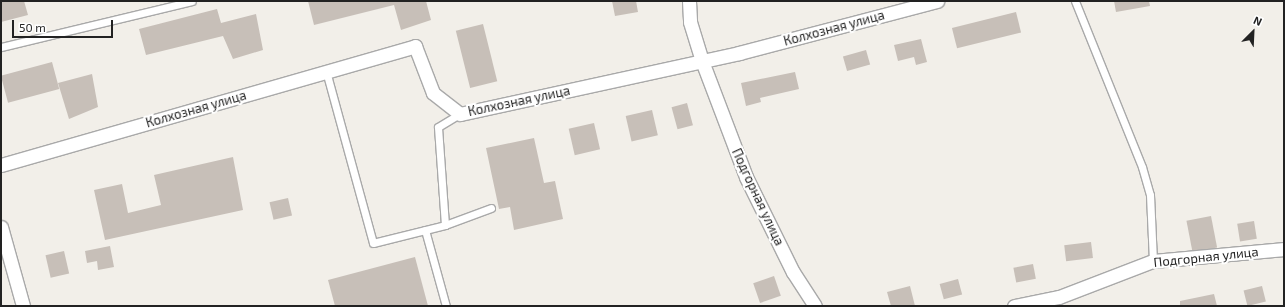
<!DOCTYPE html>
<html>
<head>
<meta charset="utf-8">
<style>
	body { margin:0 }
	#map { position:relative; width:1285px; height:307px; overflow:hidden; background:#f2efe9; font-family:"Exo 2",sans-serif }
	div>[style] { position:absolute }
	.building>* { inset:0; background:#c7bfb8; transform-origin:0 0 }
	.roads { filter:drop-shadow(1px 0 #a9a9a9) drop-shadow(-1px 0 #a9a9a9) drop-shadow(0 1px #a9a9a9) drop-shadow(0 -1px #a9a9a9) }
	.lane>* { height:7px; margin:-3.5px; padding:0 3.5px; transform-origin:3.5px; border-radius:3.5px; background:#fff }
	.street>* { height:13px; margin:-6.5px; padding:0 6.5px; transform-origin:6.5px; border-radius:6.5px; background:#fff }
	span { translate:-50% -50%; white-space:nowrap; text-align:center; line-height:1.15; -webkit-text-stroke:4px #fff; paint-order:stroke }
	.street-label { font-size:13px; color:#222 }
	.frame { position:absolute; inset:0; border:2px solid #222; pointer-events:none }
	.north { position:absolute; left:1233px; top:12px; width:40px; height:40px; -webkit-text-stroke:3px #fff; paint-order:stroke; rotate:24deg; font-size:11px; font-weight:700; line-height:16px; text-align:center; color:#222 }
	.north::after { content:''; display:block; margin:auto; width:14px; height:18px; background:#222; clip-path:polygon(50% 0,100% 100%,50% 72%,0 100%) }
	.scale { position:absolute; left:12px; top:20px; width:101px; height:18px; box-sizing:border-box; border:2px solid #222; border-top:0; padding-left:5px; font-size:12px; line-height:14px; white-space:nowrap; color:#222; -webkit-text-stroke:3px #fff; paint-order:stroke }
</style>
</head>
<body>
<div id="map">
	<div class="building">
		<i style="clip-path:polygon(1px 1px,24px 1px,28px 15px,1px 22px)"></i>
		<i style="clip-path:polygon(308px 1px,426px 1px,431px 20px,401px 30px,394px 5px,314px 25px)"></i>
		<i style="clip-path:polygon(612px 1px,636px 1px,638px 12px,615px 16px)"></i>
		<i style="clip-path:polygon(1114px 1px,1149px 1px,1150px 6px,1116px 12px)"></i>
		<i style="clip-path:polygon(217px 9px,221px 23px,256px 14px,263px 50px,233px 59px,223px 36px,146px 55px,139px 29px)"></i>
		<i style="left:1016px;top:12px;width:21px;height:66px;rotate:76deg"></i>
		<i style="left:483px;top:24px;width:59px;height:28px;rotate:76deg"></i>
		<i style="clip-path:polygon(921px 39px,927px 62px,916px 65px,914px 57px,898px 61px,894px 45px)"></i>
		<i style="left:866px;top:50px;width:15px;height:24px;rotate:74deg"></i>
		<i style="left:52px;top:62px;width:28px;height:53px;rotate:75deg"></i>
		<i style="clip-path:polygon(795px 72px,799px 89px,760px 98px,761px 102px,746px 106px,741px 83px)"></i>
		<i style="clip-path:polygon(92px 74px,98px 107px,69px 119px,58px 83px)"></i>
		<i style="left:687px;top:103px;width:23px;height:16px;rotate:75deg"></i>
		<i style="left:652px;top:110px;width:26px;height:27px;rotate:77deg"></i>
		<i style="left:594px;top:123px;width:27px;height:26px;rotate:77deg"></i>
		<i style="clip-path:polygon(534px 138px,544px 183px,555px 181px,563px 219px,514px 230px,510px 207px,499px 209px,486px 148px)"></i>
		<i style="clip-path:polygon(233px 157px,243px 210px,105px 240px,94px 190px,122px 184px,128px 213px,161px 205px,154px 175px)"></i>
		<i style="left:288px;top:198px;width:18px;height:19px;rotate:77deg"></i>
		<i style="left:1211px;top:216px;width:32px;height:25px;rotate:79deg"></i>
		<i style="left:1254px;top:221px;width:18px;height:17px;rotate:81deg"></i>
		<i style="left:1091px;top:242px;width:16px;height:27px;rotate:83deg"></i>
		<i style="clip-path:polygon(110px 246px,114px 267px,98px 270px,97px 261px,87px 263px,85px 251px)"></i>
		<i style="left:64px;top:251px;width:23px;height:19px;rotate:77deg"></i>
		<i style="clip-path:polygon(415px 257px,428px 306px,335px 306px,328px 280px)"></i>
		<i style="left:1033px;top:264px;width:15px;height:20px;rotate:79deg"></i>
		<i style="left:774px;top:276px;width:21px;height:22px;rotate:71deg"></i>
		<i style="left:958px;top:279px;width:16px;height:19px;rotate:75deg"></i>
		<i style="clip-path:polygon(910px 286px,915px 306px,891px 306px,887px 292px)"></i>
		<i style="left:1262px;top:286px;width:16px;height:19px;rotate:76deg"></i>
		<i style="clip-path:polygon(1214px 294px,1217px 306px,1180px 306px,1180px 301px)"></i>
	</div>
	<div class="roads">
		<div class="lane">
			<i style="left:1075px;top:1px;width:179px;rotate:68deg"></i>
			<i style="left:1142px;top:167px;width:29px;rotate:74deg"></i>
			<i style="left:1150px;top:195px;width:66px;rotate:87.4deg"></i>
			<i style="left:1px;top:47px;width:196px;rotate:-13.5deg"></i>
			<i style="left:326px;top:71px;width:178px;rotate:74.7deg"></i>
			<i style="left:373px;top:243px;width:74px;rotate:-14deg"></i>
			<i style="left:445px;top:225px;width:49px;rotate:-20.3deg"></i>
			<i style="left:445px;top:225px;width:98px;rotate:-94.1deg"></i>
			<i style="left:438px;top:127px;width:26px;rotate:-31deg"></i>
			<i style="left:425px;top:230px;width:79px;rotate:74.6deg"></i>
		</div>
		<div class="street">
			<i style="left:689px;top:1px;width:21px;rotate:87deg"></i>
			<i style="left:690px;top:22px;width:41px;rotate:72.9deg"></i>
			<i style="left:702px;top:61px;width:124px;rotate:69.2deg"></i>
			<i style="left:746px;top:177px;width:106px;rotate:63.7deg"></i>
			<i style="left:793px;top:272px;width:40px;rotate:57.1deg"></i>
			<i style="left:1px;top:165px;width:431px;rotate:-16deg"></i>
			<i style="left:415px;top:46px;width:50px;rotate:69deg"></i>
			<i style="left:433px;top:93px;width:34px;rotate:38deg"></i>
			<i style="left:460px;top:114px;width:286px;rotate:-12.3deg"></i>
			<i style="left:739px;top:53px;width:205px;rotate:-14.7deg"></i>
			<i style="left:1px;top:227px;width:82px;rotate:74.4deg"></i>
			<i style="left:1014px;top:306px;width:46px;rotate:-11.3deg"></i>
			<i style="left:1059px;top:297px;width:101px;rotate:-21deg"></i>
			<i style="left:1153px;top:261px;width:132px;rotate:-5.2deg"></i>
		</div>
	</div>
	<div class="street-label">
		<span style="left:834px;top:28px;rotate:-15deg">Колхозная улица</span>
		<span style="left:519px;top:101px;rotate:-12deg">Колхозная улица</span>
		<span style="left:196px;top:109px;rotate:-16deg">Колхозная улица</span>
		<span style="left:758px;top:197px;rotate:65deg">Подгорная улица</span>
		<span style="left:1206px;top:257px;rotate:-6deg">Подгорная улица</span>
	</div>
	<div class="frame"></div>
	<div class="north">N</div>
	<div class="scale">50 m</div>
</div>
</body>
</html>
